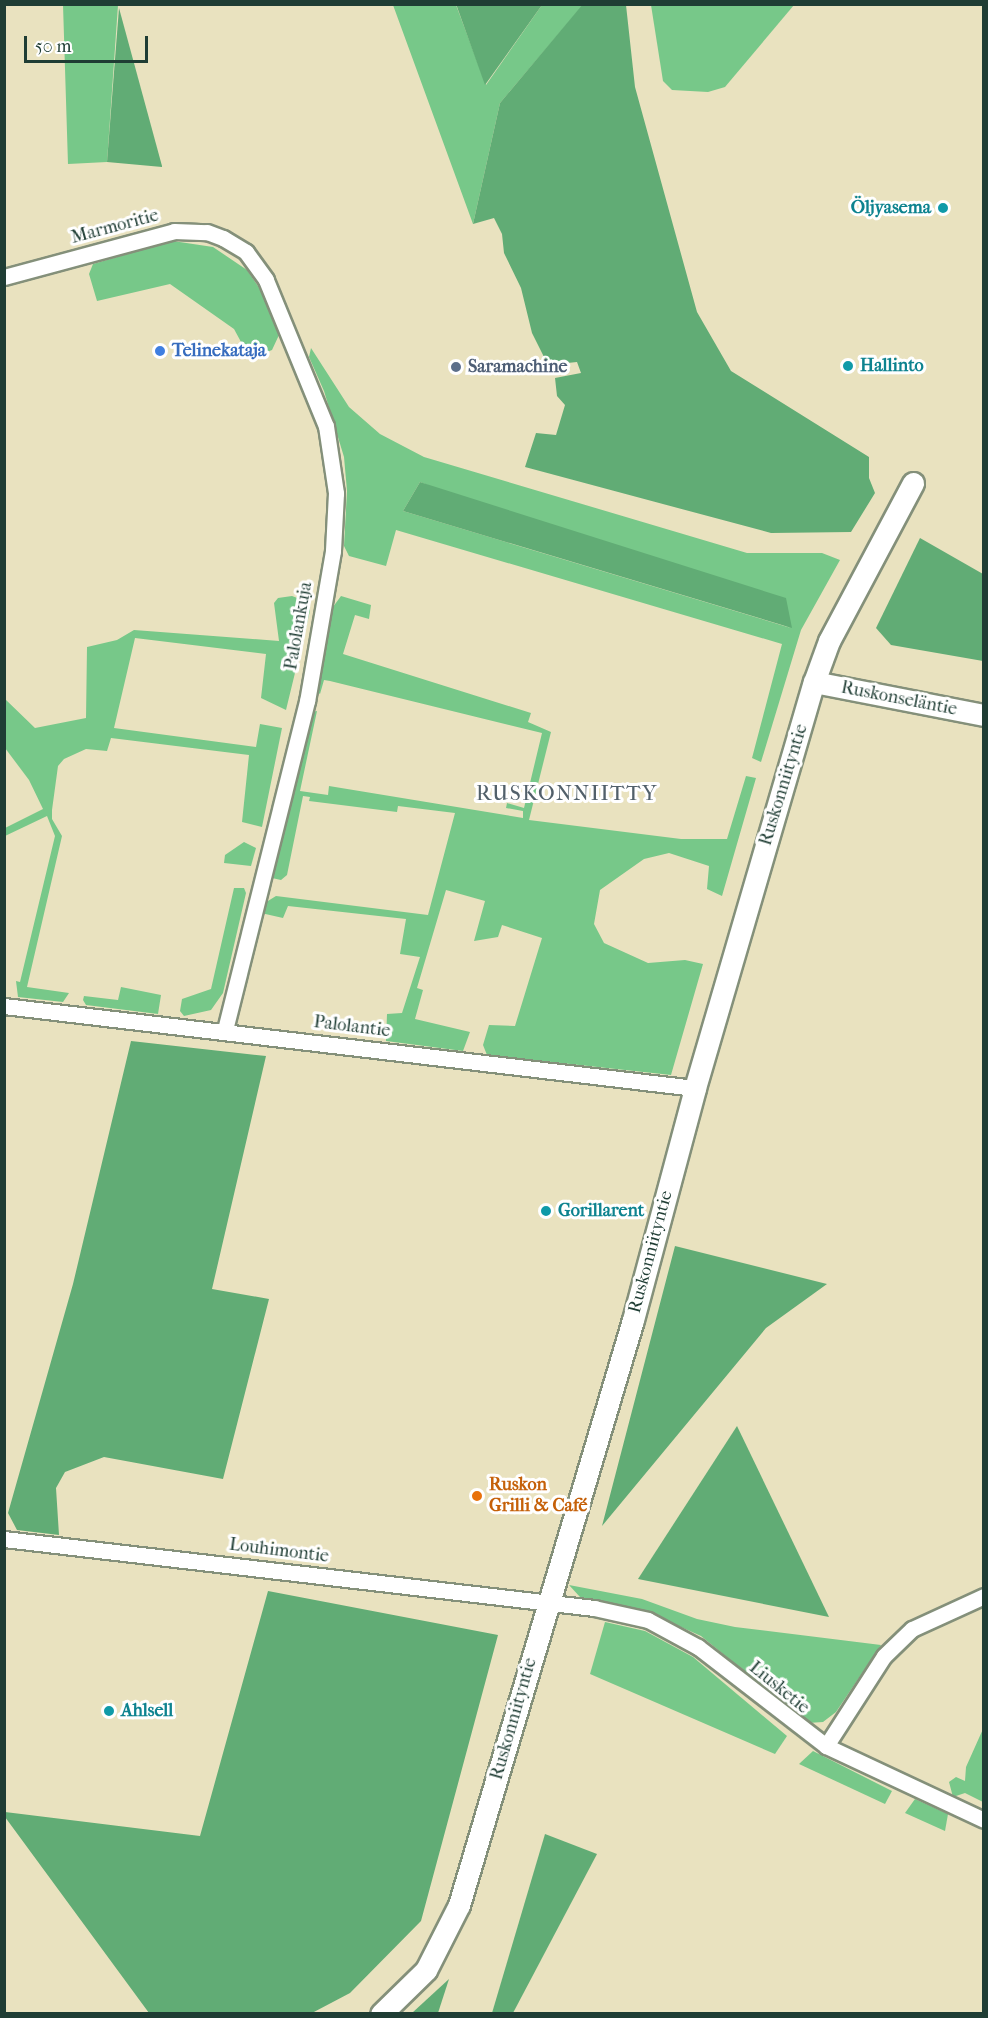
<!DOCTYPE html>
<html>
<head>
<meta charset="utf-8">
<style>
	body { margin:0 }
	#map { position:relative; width:988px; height:2018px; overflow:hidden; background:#e9e2bf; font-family:"IM FELL French Canon",serif }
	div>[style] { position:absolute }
	.green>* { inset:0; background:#77c889 }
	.forest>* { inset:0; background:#61ac75 }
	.roads { filter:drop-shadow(2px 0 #84907a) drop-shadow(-2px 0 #84907a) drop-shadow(0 2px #84907a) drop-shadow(0 -2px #84907a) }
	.street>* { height:15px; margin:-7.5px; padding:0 7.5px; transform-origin:7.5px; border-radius:7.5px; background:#fff }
	.secondary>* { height:21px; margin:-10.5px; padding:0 10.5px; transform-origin:10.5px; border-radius:10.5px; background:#fff }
	.dots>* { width:16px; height:16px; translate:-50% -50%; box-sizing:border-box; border:3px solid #fff; border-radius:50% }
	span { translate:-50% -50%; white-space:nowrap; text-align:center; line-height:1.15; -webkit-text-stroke:6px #fff; paint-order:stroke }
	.culture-label { font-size:18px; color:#0d838f; font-weight:700 }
	.right { translate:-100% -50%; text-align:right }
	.left { translate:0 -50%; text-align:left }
	.street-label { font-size:18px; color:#1f3d34 }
	.shop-label { font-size:18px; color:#366cbe; font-weight:700 }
	.service-label { font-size:18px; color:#4e5e75; font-weight:700 }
	.food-label { font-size:18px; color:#c56008; font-weight:700 }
	.quarter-label { font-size:21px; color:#52606a; letter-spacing:1.5px }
	.frame { position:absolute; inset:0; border:6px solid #1f3d34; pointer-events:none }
	.scale { position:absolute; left:24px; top:36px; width:124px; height:27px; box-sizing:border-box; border:3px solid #1f3d34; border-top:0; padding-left:8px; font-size:18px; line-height:21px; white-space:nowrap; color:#1f3d34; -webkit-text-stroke:4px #fff; paint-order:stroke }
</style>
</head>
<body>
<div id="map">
	<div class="green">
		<i style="clip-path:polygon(63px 5px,118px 5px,107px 162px,68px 164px)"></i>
		<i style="clip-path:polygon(393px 5px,456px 5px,486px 85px,542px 5px,583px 5px,500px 103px,473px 224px)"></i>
		<i style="clip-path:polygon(651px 5px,651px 4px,794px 5px,725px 87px,708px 92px,672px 90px,663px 81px)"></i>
		<i style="clip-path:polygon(173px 241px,213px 247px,247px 270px,260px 289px,279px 335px,272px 350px,257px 356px,247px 353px,234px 329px,170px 284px,97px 301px,89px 274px,93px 264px)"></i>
		<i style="clip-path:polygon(evenodd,311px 348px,349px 407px,380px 434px,424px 457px,747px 553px,822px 553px,840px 560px,801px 630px,761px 762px,752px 758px,782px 644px,396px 530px,386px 566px,349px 556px,344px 546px,347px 491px,344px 457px,324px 391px,309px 357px,311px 348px,420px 482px,791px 628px,403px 511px,420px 482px)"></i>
		<i style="clip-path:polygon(292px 596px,308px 602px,310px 611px,286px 710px,261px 698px,266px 654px,135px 638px,114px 728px,256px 747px,260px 724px,282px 728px,262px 827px,242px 822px,249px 755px,111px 738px,107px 751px,86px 749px,64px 759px,58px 766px,52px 810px,52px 819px,62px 836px,27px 987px,69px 993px,63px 1002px,18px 997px,16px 981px,20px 982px,55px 836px,47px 816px,5px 836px,5px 828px,43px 809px,29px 780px,5px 748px,5px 699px,35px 728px,86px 718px,87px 647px,117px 640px,134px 630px,279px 641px,274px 603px,278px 598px)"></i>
		<i style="clip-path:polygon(341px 596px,371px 605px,369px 619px,355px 615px,343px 654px,531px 713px,528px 722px,551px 732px,529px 820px,681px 839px,727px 839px,746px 776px,756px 778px,722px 896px,707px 889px,709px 866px,669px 853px,644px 859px,600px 890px,594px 924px,604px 943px,648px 963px,685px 960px,703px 964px,671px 1075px,487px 1055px,483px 1045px,489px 1025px,515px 1026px,542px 938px,502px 925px,498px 937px,474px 941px,485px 901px,446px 890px,417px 988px,423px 990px,415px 1019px,470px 1032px,463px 1051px,386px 1041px,387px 1014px,402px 1013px,420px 957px,400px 954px,406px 919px,288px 906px,283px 918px,261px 913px,263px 904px,276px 896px,428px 915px,455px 813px,398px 806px,397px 812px,309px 801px,310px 797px,303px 796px,287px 875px,281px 880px,272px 878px,269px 873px,306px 713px,317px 711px,300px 791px,328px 795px,329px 786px,523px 818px,523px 811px,506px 808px,507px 803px,524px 808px,542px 733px,330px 681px,324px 680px,320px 694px,314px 689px,330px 611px)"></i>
		<i style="clip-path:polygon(244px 842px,256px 848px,251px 866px,224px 863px,225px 855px)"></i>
		<i style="clip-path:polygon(234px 888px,244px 888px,246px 893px,223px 993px,211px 1010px,184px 1016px,180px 1011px,182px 999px,211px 989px)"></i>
		<i style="clip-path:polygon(121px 987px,161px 995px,158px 1014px,86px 1005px,83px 1000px,84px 996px,118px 1000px)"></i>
		<i style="clip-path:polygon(569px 1585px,642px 1599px,697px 1619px,735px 1627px,881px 1645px,836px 1712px,823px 1722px,808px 1723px,701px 1636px,643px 1610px,580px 1597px)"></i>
		<i style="clip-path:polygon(605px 1622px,645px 1631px,693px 1657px,787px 1736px,775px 1754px,590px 1674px)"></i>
		<i style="clip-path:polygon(983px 1729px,983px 1802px,965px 1793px,953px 1797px,949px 1782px,956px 1777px,965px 1781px,966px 1767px)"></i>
		<i style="clip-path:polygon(813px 1751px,892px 1791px,885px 1804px,799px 1764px)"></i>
		<i style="clip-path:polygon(915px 1799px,948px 1814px,945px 1831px,905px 1813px)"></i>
	</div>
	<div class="forest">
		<i style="clip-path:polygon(456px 4px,542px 4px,542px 5px,485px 85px)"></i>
		<i style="clip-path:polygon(583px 4px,626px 5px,635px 87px,697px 312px,731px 371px,869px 457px,869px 478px,875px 493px,851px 532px,771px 533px,525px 467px,536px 433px,556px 435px,565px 405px,557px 396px,555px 378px,581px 373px,577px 362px,548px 365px,532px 333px,521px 288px,504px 253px,502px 234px,494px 218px,473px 224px,500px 103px)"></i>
		<i style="clip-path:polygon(119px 8px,162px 166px,162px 167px,107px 162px)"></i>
		<i style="clip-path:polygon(420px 482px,786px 598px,792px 628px,403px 511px)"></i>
		<i style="clip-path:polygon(920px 538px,983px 574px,983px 661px,891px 645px,876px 628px)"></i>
		<i style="clip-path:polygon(131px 1041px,266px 1056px,212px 1289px,269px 1299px,223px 1479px,104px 1457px,65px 1472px,56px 1488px,59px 1535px,17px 1530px,8px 1513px,73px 1284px)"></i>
		<i style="clip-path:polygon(675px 1246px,827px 1284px,766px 1328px,602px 1526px)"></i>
		<i style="clip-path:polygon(737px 1426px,829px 1617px,638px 1579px)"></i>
		<i style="clip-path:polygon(268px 1591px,498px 1635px,421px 1921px,350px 1993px,312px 2013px,149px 2013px,5px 1817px,5px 1812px,200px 1836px)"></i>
		<i style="clip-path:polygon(545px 1834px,597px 1854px,513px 2013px,492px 2013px)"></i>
		<i style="clip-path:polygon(449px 1979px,438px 2013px,412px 2013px)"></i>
	</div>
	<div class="roads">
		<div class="street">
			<i style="left:4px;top:277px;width:176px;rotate:-15.1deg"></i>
			<i style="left:174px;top:231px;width:33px;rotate:2deg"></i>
			<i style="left:207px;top:232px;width:17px;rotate:21deg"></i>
			<i style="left:223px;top:238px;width:27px;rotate:31deg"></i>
			<i style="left:246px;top:252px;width:34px;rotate:54deg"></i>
			<i style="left:266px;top:280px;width:158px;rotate:67.7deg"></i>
			<i style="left:326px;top:426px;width:68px;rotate:81.5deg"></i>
			<i style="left:336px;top:493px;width:58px;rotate:93deg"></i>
			<i style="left:333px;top:551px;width:152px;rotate:99.8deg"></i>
			<i style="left:307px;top:701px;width:340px;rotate:104deg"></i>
			<i style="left:4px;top:1006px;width:696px;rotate:6.77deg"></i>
			<i style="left:4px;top:1539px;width:594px;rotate:6.67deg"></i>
			<i style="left:594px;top:1608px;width:55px;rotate:12.5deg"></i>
			<i style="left:648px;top:1620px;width:57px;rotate:28.4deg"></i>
			<i style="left:698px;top:1647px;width:162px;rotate:37.7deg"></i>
			<i style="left:826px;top:1746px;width:174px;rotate:25.1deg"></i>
			<i style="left:826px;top:1746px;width:107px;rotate:-57.2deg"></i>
			<i style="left:884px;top:1656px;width:39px;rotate:-44deg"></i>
			<i style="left:912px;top:1629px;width:79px;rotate:-24.6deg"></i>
		</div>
		<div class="secondary">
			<i style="left:814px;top:682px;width:173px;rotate:11deg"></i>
			<i style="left:381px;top:2014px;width:63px;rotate:-44.4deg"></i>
			<i style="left:426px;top:1970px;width:73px;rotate:-63.1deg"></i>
			<i style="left:459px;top:1905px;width:610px;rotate:-73.44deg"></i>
			<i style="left:633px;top:1320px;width:240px;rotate:-75deg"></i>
			<i style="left:695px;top:1088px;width:423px;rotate:-73.7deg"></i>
			<i style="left:814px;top:682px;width:44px;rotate:-69.9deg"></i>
			<i style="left:829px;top:641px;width:179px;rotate:-62deg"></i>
		</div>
	</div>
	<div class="dots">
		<i style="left:943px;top:208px;background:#0f9aa8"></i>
		<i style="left:160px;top:351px;background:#3f7fe0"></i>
		<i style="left:848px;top:366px;background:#0f9aa8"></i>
		<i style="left:456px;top:367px;background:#5c6f8a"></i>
		<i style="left:546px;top:1211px;background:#0f9aa8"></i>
		<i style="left:477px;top:1496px;background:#e8710a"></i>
		<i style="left:109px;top:1711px;background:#0f9aa8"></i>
	</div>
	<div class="culture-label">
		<span class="right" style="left:931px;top:208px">Öljyasema</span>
		<span class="left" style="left:860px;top:366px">Hallinto</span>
		<span class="left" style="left:558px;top:1211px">Gorillarent</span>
		<span class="left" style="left:121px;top:1711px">Ahlsell</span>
	</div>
	<div class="street-label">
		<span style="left:115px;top:227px;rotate:-15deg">Marmoritie</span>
		<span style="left:299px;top:626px;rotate:-80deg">Palolankuja</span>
		<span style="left:899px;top:699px;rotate:11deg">Ruskonseläntie</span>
		<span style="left:784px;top:785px;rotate:-73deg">Ruskonniityntie</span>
		<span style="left:352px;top:1027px;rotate:7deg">Palolantie</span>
		<span style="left:651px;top:1252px;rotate:-75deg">Ruskonniityntie</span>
		<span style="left:279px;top:1551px;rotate:7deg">Louhimontie</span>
		<span style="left:779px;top:1688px;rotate:39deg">Liusketie</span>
		<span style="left:514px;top:1719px;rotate:-74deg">Ruskonniityntie</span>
	</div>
	<div class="shop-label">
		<span class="left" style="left:172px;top:351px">Telinekataja</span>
	</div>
	<div class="service-label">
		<span class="left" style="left:468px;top:367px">Saramachine</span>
	</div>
	<div class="food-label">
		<span class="left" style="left:489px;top:1496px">Ruskon<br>Grilli &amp; Café</span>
	</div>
	<div class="quarter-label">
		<span style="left:567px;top:793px">RUSKONNIITTY</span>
	</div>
	<div class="frame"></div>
	<div class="scale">50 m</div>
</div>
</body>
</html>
